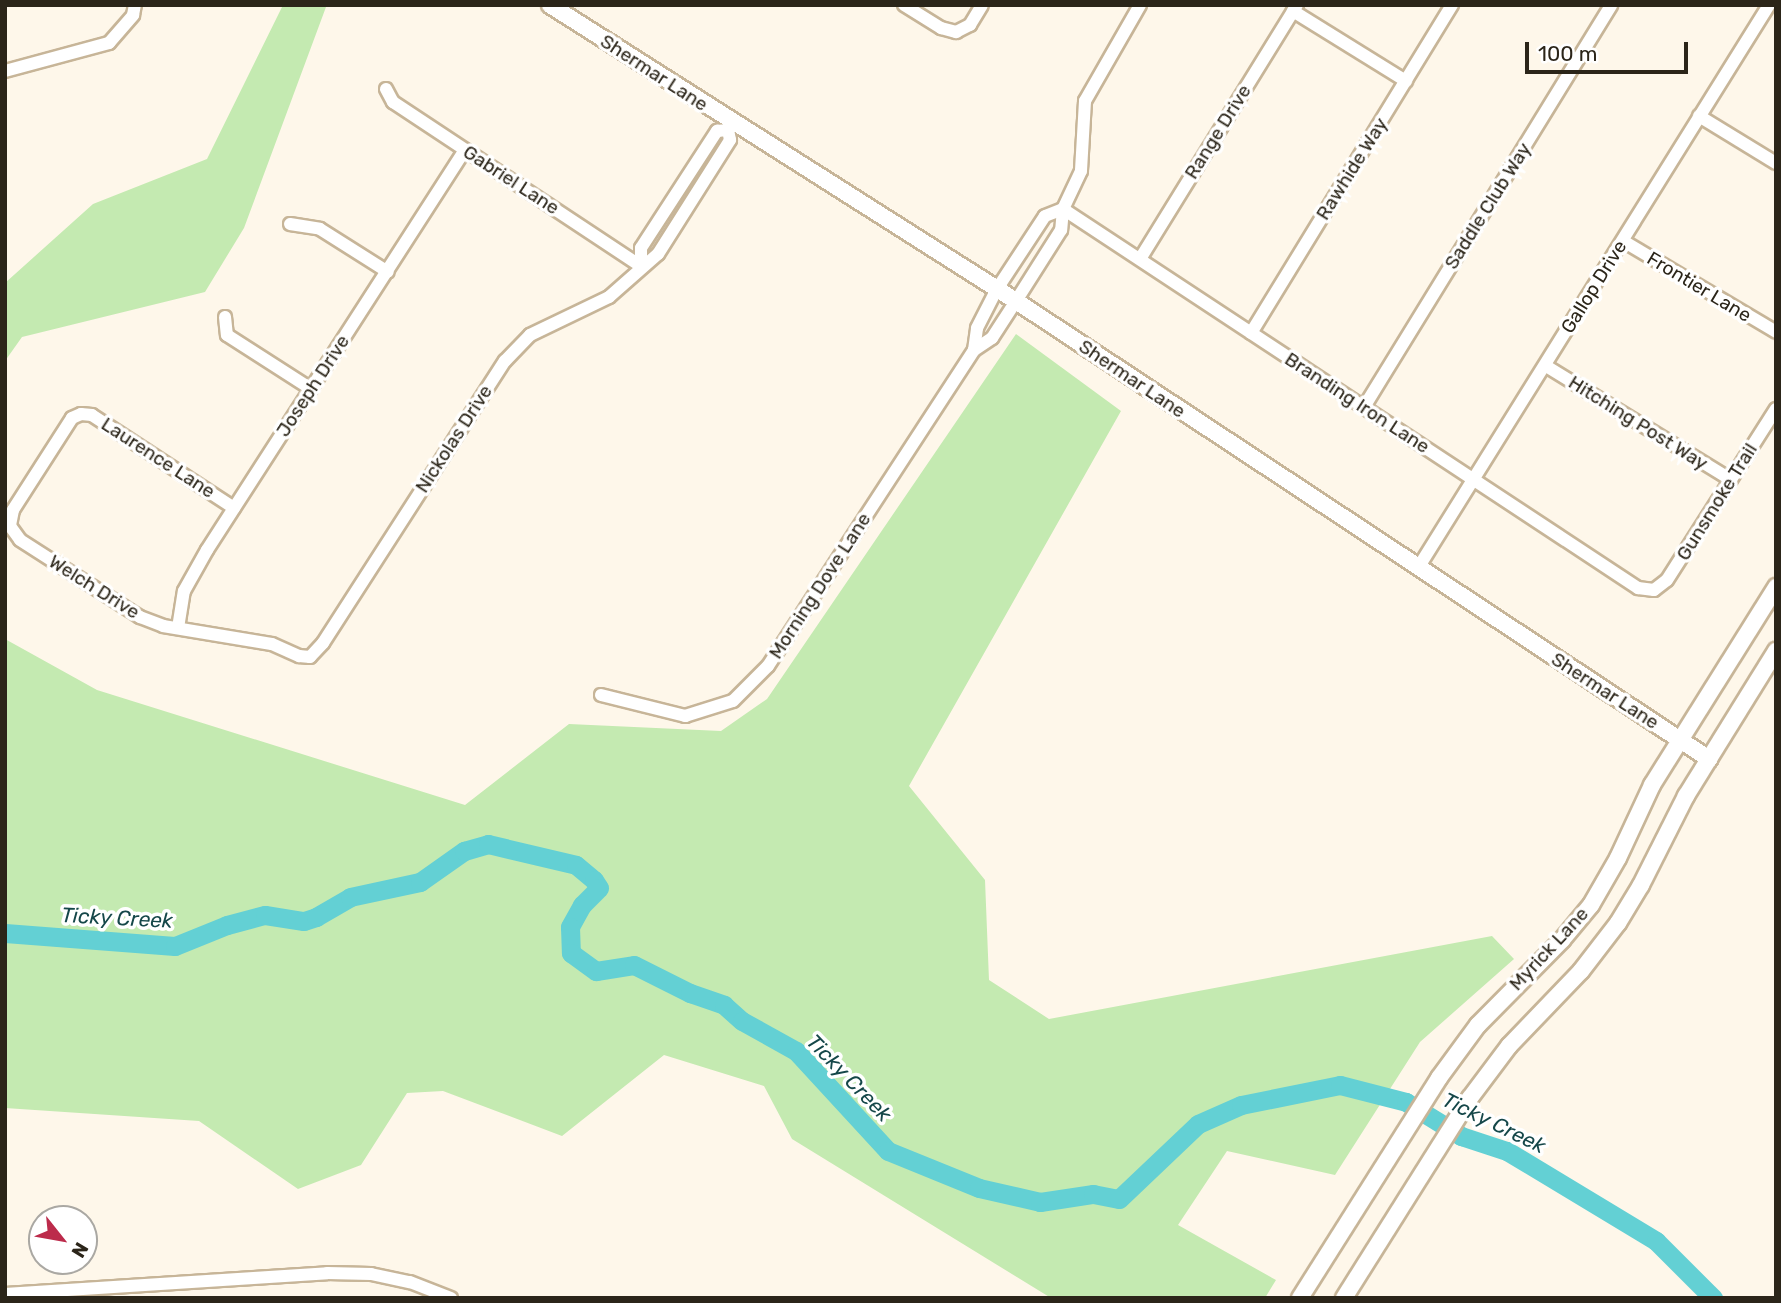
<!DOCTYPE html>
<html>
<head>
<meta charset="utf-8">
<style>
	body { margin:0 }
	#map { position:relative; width:1781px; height:1303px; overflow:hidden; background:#fef7ea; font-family:Rubik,sans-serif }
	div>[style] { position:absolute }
	.green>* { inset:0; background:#c4eab1 }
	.river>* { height:19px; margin:-9.5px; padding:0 9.5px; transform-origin:9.5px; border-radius:9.5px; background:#63d0d4 }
	.roads { filter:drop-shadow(2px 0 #c7b598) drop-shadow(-2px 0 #c7b598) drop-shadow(0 2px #c7b598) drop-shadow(0 -2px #c7b598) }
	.minor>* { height:12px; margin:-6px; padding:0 6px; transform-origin:6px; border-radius:6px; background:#fff }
	.tertiary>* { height:16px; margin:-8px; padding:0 8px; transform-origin:8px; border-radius:8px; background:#fff }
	span { translate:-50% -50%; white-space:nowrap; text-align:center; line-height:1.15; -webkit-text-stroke:7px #fff; paint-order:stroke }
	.street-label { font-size:19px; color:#2b2519 }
	.water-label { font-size:21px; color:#154749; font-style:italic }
	.frame { position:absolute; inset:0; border:7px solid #2b2519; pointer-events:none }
	.north { position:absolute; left:28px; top:1205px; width:70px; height:70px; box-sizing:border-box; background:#fff; border:2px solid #aaa8a3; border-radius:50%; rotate:121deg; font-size:19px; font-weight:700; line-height:28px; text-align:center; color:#2b2519 }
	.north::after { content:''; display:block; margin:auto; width:24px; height:32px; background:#bc2b4b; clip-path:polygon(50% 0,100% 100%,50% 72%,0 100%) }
	.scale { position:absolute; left:1525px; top:42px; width:163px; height:32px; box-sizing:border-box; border:4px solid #2b2519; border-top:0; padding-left:9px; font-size:21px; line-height:24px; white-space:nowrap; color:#2b2519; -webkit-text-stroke:5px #fff; paint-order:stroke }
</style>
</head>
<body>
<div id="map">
	<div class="green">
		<i style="clip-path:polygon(283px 5px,326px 7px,244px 228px,205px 292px,22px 337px,5px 361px,5px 283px,93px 204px,207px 159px)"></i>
		<i style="clip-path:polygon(1016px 334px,1121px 411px,909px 786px,985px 880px,989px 980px,1049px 1019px,1492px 936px,1514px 959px,1420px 1042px,1335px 1175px,1227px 1151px,1178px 1225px,1276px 1280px,1265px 1298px,1051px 1298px,792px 1139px,764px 1086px,664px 1055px,562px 1136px,443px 1091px,407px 1093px,361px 1165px,298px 1189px,199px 1121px,5px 1108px,5px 639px,97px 690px,465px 805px,569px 724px,721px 731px,767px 699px)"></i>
	</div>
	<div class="river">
		<i style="left:5px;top:933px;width:170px;rotate:4.4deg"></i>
		<i style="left:175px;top:946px;width:56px;rotate:-22deg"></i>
		<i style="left:227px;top:925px;width:39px;rotate:-15deg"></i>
		<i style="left:265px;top:915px;width:39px;rotate:9deg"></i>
		<i style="left:304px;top:921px;width:13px;rotate:-18deg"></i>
		<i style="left:316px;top:917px;width:39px;rotate:-30deg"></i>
		<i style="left:350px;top:897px;width:72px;rotate:-12.1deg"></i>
		<i style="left:420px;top:882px;width:54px;rotate:-35.2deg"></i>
		<i style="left:464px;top:851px;width:25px;rotate:-16deg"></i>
		<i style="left:488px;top:844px;width:90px;rotate:13.4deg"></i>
		<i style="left:576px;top:865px;width:23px;rotate:40deg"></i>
		<i style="left:594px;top:880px;width:9px;rotate:58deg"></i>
		<i style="left:599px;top:888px;width:24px;rotate:135deg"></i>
		<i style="left:582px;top:905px;width:25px;rotate:119deg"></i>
		<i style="left:570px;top:927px;width:26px;rotate:88deg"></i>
		<i style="left:571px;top:953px;width:31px;rotate:36deg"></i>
		<i style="left:596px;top:971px;width:38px;rotate:-9deg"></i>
		<i style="left:634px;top:965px;width:63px;rotate:26.6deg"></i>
		<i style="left:690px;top:993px;width:36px;rotate:19deg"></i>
		<i style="left:724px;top:1005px;width:24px;rotate:42deg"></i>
		<i style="left:742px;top:1021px;width:62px;rotate:29.1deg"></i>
		<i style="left:796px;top:1051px;width:136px;rotate:47.4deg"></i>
		<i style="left:888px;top:1151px;width:98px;rotate:22.1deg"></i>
		<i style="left:979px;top:1188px;width:63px;rotate:12.9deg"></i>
		<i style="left:1040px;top:1202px;width:54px;rotate:-8.6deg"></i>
		<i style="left:1093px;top:1194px;width:26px;rotate:11deg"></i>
		<i style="left:1119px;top:1199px;width:109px;rotate:-43.5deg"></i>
		<i style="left:1198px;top:1124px;width:47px;rotate:-23.8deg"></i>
		<i style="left:1241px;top:1105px;width:101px;rotate:-11.4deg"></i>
		<i style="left:1340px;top:1085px;width:68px;rotate:14.4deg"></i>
		<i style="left:1406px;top:1102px;width:65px;rotate:31.7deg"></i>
		<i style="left:1461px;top:1136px;width:48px;rotate:18.1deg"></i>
		<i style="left:1507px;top:1151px;width:174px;rotate:31.1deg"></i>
		<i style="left:1656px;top:1241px;width:81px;rotate:45deg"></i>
	</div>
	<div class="roads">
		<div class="minor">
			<i style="left:904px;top:5px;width:44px;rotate:31.9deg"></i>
			<i style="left:941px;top:28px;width:16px;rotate:15deg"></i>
			<i style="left:956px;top:32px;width:16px;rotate:-27deg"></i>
			<i style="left:970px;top:25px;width:23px;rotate:-59deg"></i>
			<i style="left:1140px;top:5px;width:111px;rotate:119.8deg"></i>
			<i style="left:1085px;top:101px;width:70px;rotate:93.3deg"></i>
			<i style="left:1081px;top:171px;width:42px;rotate:115.3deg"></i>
			<i style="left:1063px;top:209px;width:689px;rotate:33.39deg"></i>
			<i style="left:1638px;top:588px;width:16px;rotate:7deg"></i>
			<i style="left:1654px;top:590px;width:16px;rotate:-38deg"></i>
			<i style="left:1667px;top:580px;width:203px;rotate:-57.5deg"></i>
			<i style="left:1293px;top:11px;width:133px;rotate:31.8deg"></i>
			<i style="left:5px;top:71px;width:108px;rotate:-15.1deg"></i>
			<i style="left:109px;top:43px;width:37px;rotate:-49deg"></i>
			<i style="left:133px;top:15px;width:10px;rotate:-79deg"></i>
			<i style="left:386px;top:89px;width:15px;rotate:62deg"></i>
			<i style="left:393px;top:102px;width:297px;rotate:33.5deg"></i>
			<i style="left:1699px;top:116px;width:90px;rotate:31.4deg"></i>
			<i style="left:290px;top:224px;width:30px;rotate:9deg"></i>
			<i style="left:320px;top:229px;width:80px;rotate:32.3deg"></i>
			<i style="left:1623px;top:241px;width:178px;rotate:30.7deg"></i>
			<i style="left:1140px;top:259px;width:299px;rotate:-58.3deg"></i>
			<i style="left:641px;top:266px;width:18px;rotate:-90deg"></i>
			<i style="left:641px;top:248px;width:140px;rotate:-57deg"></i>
			<i style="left:717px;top:131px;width:11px;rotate:-5deg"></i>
			<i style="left:225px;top:317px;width:18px;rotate:84deg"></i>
			<i style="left:227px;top:335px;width:100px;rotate:32.7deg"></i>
			<i style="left:1251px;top:333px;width:385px;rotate:-58.5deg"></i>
			<i style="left:1546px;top:366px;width:217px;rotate:31.6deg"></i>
			<i style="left:1364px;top:407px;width:472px;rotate:-58.4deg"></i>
			<i style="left:234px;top:508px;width:170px;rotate:-146.8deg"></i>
			<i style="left:92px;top:415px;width:11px;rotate:-175deg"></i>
			<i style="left:81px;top:414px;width:10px;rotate:156deg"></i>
			<i style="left:72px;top:418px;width:109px;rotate:122.7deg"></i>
			<i style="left:13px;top:510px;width:16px;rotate:101deg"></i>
			<i style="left:10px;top:526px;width:17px;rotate:54deg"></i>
			<i style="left:20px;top:540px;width:143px;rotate:32.7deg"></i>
			<i style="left:140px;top:617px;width:25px;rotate:21deg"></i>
			<i style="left:163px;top:626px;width:110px;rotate:9.4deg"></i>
			<i style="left:272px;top:644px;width:30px;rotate:24deg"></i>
			<i style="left:299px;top:656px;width:11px;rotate:5deg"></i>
			<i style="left:310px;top:657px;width:19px;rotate:-47deg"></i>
			<i style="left:323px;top:643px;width:336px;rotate:-57.2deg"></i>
			<i style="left:505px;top:361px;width:36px;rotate:-46deg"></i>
			<i style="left:530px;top:335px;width:88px;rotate:-25.7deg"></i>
			<i style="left:609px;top:297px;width:65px;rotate:-41.3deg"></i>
			<i style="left:658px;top:254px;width:135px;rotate:-57.7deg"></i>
			<i style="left:730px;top:140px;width:10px;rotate:-101deg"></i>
			<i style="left:728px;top:130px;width:9px;rotate:-54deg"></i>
			<i style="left:1418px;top:568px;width:663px;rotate:-58.06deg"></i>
			<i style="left:178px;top:628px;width:37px;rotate:-81deg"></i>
			<i style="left:184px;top:591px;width:47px;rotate:-60.7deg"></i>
			<i style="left:207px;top:550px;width:476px;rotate:-57.2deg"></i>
			<i style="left:601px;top:695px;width:87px;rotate:14deg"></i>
			<i style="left:685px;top:716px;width:50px;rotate:-17.4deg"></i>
			<i style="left:733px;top:701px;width:49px;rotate:-45deg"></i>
			<i style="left:768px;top:666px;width:377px;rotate:-56.9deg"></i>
			<i style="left:974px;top:350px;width:22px;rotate:-82deg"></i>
			<i style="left:977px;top:328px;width:44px;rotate:-62.9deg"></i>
			<i style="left:997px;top:289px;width:87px;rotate:-56.7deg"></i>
			<i style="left:1045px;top:216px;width:19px;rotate:-21deg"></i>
			<i style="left:1063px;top:209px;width:21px;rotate:95deg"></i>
			<i style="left:1061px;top:230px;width:84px;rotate:122.4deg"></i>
			<i style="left:1016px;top:301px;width:44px;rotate:123deg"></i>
			<i style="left:992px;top:338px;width:22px;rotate:146deg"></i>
			<i style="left:5px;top:1294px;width:323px;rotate:-3.7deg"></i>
			<i style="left:327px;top:1273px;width:44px;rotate:1.3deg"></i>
			<i style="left:371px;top:1274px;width:40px;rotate:12deg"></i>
			<i style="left:410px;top:1282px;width:44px;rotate:21.3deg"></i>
		</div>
		<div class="tertiary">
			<i style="left:550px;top:5px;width:552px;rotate:32.42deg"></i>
			<i style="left:1016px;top:301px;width:831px;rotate:33.46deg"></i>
			<i style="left:1300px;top:1298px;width:260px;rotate:-57.7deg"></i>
			<i style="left:1439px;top:1078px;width:66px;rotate:-53.7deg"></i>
			<i style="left:1478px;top:1025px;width:120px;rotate:-45.3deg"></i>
			<i style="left:1562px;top:940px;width:45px;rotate:-50.4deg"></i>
			<i style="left:1591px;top:905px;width:54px;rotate:-60.1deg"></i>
			<i style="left:1618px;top:858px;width:81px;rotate:-65deg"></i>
			<i style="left:1652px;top:785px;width:234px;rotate:-57.9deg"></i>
			<i style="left:1344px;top:1298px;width:236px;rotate:-57.8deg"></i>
			<i style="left:1470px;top:1098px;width:65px;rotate:-53.1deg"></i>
			<i style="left:1509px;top:1046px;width:104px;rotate:-46.2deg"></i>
			<i style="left:1581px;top:971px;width:61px;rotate:-52.4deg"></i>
			<i style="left:1618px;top:923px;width:44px;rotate:-58.8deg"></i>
			<i style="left:1641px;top:885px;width:100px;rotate:-63.2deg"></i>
			<i style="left:1686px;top:796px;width:171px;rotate:-58.2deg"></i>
		</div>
	</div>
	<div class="street-label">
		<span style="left:654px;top:73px;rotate:33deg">Shermar Lane</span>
		<span style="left:1218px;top:132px;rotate:-58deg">Range Drive</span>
		<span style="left:1352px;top:169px;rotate:-58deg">Rawhide Way</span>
		<span style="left:511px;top:180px;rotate:33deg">Gabriel Lane</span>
		<span style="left:1488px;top:206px;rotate:-58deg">Saddle Club Way</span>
		<span style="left:1594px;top:287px;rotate:-58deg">Gallop Drive</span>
		<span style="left:1699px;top:287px;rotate:31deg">Frontier Lane</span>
		<span style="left:1132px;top:379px;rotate:34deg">Shermar Lane</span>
		<span style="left:313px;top:386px;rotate:-57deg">Joseph Drive</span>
		<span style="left:1357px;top:403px;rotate:33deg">Branding Iron Lane</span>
		<span style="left:1638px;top:423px;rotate:32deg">Hitching Post Way</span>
		<span style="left:454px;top:439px;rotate:-57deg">Nickolas Drive</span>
		<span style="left:158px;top:458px;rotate:33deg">Laurence Lane</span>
		<span style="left:1717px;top:502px;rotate:-58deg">Gunsmoke Trail</span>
		<span style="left:820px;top:586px;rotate:-57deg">Morning Dove Lane</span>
		<span style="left:94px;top:587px;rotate:32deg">Welch Drive</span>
		<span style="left:1605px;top:691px;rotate:33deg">Shermar Lane</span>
		<span style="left:1549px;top:949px;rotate:-47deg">Myrick Lane</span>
	</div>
	<div class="water-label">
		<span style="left:117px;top:918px;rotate:3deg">Ticky Creek</span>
		<span style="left:849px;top:1078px;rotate:46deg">Ticky Creek</span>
		<span style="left:1494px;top:1123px;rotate:26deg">Ticky Creek</span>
	</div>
	<div class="frame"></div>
	<div class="north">N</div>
	<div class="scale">100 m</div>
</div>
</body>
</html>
